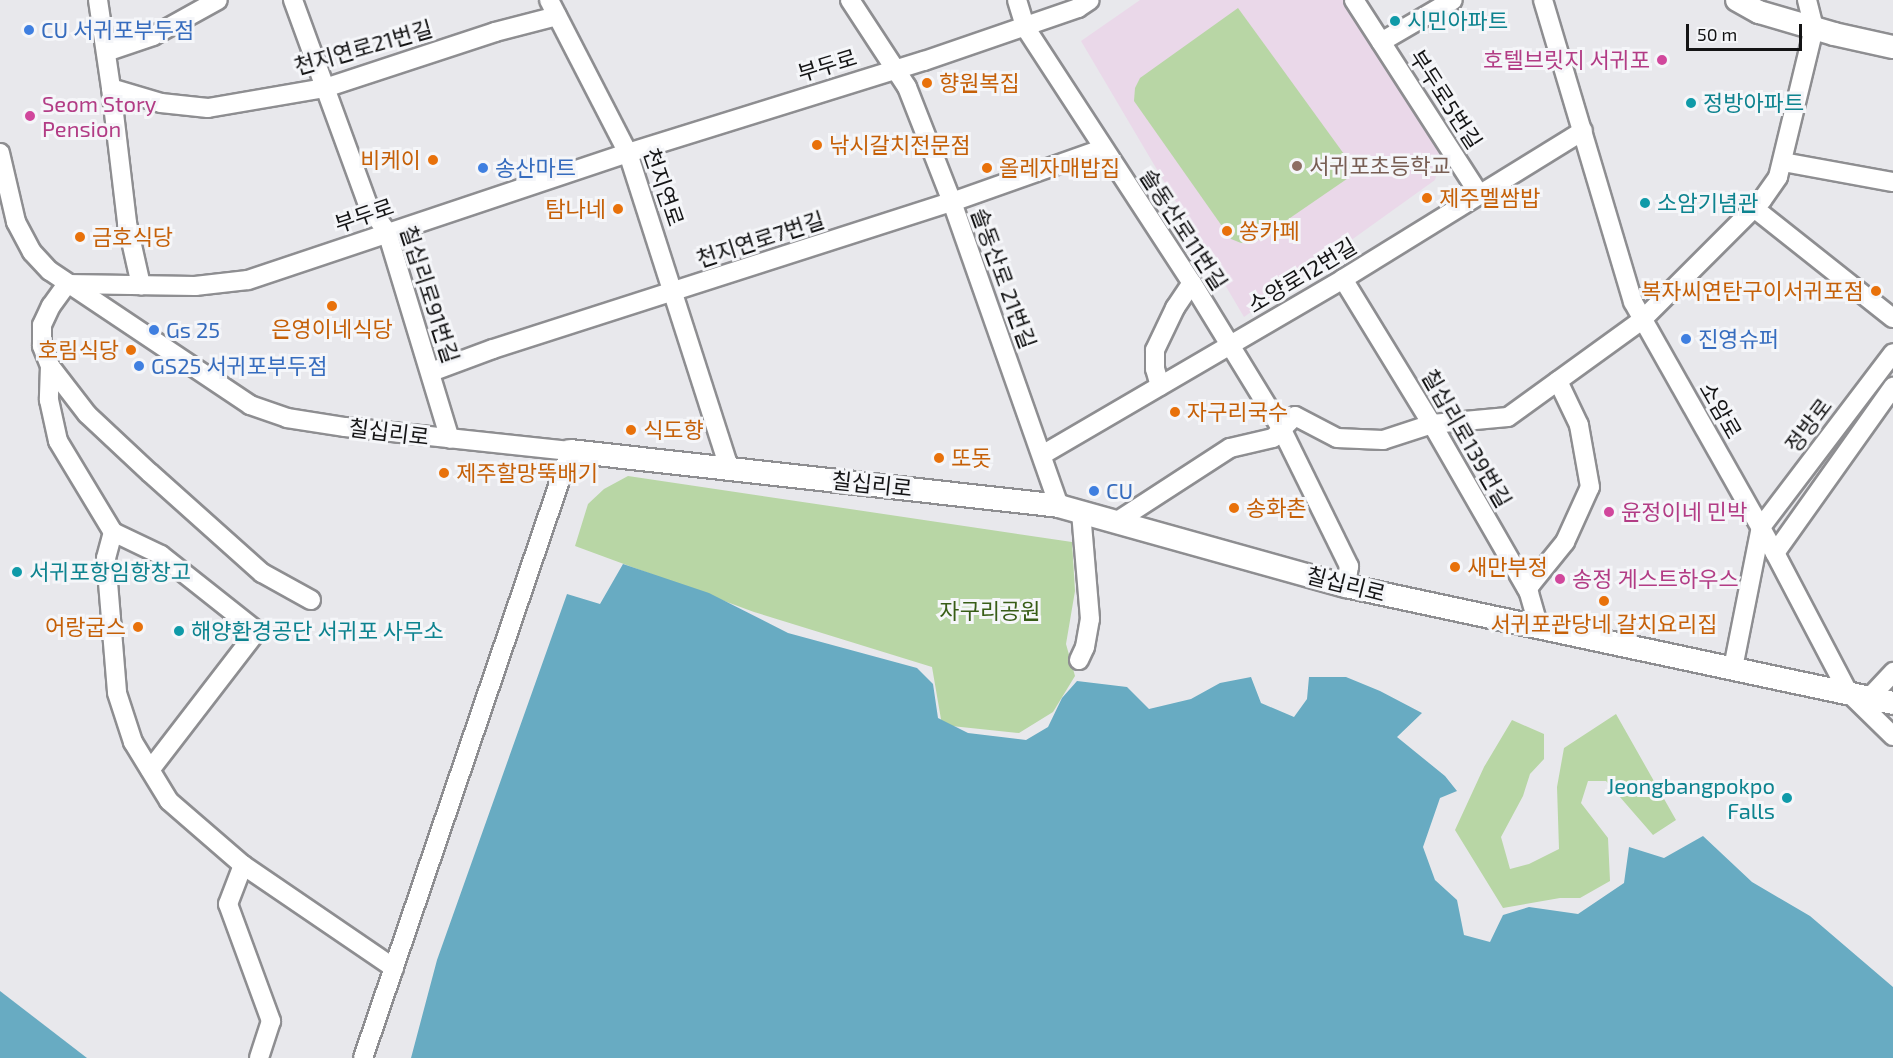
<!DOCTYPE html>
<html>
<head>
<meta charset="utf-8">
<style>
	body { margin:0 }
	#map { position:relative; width:1893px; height:1058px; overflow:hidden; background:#e8e8ec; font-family:"Exo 2","Noto Sans KR",sans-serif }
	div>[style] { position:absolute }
	.education>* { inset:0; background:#ead8e9 }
	.green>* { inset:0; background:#b8d6a5 }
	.water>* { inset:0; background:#68abc2 }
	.roads { filter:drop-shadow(2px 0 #8e8e91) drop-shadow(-2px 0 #8e8e91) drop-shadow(0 2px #8e8e91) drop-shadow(0 -2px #8e8e91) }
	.minor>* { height:18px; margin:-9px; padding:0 9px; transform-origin:9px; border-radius:9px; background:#fff }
	.major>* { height:22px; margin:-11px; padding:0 11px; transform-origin:11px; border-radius:11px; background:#fff }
	.dots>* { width:16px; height:16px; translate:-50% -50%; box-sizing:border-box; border:3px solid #f5f6f9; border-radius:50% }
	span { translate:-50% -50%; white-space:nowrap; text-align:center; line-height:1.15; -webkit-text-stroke:6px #f5f6f9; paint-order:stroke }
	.culture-label { font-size:22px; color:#0d838f }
	.left { translate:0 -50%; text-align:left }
	.right { translate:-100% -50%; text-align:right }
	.shop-label { font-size:22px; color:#366cbe }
	.street-label { font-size:22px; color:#141415 }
	.hotel-label { font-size:22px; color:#b23c85 }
	.food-label { font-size:22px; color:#c56008 }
	.education-label { font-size:22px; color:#785e54 }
	.park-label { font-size:22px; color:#385d17 }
	.scale { position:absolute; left:1686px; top:24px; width:116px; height:27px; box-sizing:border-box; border:3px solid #141415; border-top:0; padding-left:8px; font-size:18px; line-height:21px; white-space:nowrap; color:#141415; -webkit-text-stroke:4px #f5f6f9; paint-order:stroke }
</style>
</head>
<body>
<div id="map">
	<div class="education">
		<i style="clip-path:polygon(1140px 0,1345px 0,1443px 151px,1435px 180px,1244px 317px,1081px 41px)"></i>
	</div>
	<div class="green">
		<i style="clip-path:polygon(1238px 8px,1357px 172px,1255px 242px,1241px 243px,1231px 239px,1134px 101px,1135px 88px,1140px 78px)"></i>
		<i style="clip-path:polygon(628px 476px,1072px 542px,1075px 591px,1066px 644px,1075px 676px,1053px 712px,1019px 733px,942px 725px,932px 667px,754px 612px,575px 546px,588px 504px,604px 489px)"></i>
		<i style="clip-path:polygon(1616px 714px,1676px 820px,1653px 835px,1606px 781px,1588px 781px,1581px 803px,1608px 838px,1610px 881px,1580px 898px,1560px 898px,1503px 908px,1455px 830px,1484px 767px,1512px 720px,1544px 734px,1544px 759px,1530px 774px,1523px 796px,1501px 837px,1510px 869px,1529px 864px,1559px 849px,1557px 787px,1564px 748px)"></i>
	</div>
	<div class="water">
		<i style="clip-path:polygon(623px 564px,709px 593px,788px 633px,917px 668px,933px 684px,938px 718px,968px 733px,1026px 740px,1048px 727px,1062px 698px,1077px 681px,1127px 687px,1149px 709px,1191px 699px,1220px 683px,1251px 677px,1261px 703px,1294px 717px,1307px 699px,1309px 677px,1346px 677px,1380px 691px,1422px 713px,1397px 737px,1445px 776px,1457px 791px,1440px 798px,1423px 847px,1435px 880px,1457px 900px,1464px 935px,1490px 942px,1503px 915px,1529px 907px,1578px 914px,1624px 883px,1629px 847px,1664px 858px,1703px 836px,1752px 882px,1810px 916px,1893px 987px,1893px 1058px,411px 1058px,437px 960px,567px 594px,600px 604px)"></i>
		<i style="clip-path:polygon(0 991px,87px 1058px,0 1058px)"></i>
	</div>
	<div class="roads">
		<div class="minor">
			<i style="left:98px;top:0;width:89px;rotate:81.6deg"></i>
			<i style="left:111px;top:88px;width:52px;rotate:16.7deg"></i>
			<i style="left:161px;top:103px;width:47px;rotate:6.1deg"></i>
			<i style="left:208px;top:108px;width:119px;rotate:-9.7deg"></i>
			<i style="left:325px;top:88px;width:179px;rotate:-18.2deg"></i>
			<i style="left:495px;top:32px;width:64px;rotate:-14.5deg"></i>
			<i style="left:293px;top:0;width:218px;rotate:69.9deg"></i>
			<i style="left:368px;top:205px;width:33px;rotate:55deg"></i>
			<i style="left:387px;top:232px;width:216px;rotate:73.1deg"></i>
			<i style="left:549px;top:0;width:172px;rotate:62.7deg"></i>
			<i style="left:628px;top:153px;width:331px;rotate:72.2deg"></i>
			<i style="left:850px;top:0;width:104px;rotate:56.8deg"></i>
			<i style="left:907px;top:87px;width:123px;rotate:68.6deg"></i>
			<i style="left:952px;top:202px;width:322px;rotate:70.6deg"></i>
			<i style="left:1017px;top:0;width:28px;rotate:73deg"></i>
			<i style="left:1025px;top:27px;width:306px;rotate:56.9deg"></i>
			<i style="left:1192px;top:283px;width:172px;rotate:58.5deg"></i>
			<i style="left:1282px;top:430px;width:152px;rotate:63.8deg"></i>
			<i style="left:1349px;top:566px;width:20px;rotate:99deg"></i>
			<i style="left:1354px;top:0;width:231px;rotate:57.2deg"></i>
			<i style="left:1543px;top:0;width:315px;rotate:73.4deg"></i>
			<i style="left:1633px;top:302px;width:288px;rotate:60.5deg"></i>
			<i style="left:1775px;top:553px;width:157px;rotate:62.3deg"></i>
			<i style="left:1848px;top:692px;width:63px;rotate:44.4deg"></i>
			<i style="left:1381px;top:42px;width:83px;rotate:-30.3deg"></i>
			<i style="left:106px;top:52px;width:50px;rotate:-18.8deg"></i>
			<i style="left:153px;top:36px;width:74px;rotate:-29deg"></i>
			<i style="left:111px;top:88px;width:136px;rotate:83.2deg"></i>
			<i style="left:127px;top:223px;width:64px;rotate:77.3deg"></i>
			<i style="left:0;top:153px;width:71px;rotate:76.9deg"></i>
			<i style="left:16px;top:222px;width:34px;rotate:62deg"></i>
			<i style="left:32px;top:252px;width:26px;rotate:47deg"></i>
			<i style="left:50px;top:271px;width:241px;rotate:33.8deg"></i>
			<i style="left:250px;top:405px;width:39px;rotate:19deg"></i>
			<i style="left:287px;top:418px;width:59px;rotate:8.8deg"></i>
			<i style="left:345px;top:427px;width:226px;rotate:6.1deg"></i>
			<i style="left:570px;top:451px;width:641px;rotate:108.83deg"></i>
			<i style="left:1783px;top:162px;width:112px;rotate:10.3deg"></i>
			<i style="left:1754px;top:208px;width:177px;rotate:38.4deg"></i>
			<i style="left:1343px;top:279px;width:170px;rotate:58.5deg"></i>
			<i style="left:1432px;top:424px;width:195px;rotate:60.1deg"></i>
			<i style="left:1529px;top:593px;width:35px;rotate:74deg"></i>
			<i style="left:50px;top:366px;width:34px;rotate:92deg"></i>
			<i style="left:49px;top:400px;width:42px;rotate:77.6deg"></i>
			<i style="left:58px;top:441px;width:106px;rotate:58.9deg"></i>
			<i style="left:113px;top:532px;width:27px;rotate:105deg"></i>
			<i style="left:106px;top:558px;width:135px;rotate:85.3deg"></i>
			<i style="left:117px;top:693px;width:52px;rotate:71.9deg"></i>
			<i style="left:133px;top:742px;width:69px;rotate:58.6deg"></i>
			<i style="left:169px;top:801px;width:98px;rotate:40.9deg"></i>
			<i style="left:243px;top:865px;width:42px;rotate:111deg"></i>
			<i style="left:228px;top:904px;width:125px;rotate:69.8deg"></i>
			<i style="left:271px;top:1021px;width:39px;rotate:108deg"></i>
			<i style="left:431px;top:372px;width:66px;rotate:-20.4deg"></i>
			<i style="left:493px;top:349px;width:482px;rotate:-17.8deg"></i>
			<i style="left:952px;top:202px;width:159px;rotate:-19.5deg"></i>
			<i style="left:1160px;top:386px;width:18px;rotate:-106deg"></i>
			<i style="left:1155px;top:369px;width:19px;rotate:-90deg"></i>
			<i style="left:1155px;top:350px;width:47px;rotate:-64.5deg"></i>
			<i style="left:1175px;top:308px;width:30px;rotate:-56deg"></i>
			<i style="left:1042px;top:455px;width:349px;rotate:-30.3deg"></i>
			<i style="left:1343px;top:279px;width:282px;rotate:-31.7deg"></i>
			<i style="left:1119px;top:520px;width:132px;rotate:-33deg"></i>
			<i style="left:1230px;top:448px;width:44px;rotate:-13.1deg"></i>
			<i style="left:1273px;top:438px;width:31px;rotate:-45deg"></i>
			<i style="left:1295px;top:416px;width:47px;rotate:27.6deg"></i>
			<i style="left:1337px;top:438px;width:46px;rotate:2.5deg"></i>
			<i style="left:1383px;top:440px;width:52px;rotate:-18.1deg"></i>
			<i style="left:1432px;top:424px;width:76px;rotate:-5.3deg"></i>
			<i style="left:1508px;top:417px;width:165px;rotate:-35.9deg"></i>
			<i style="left:1642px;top:320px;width:170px;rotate:-45deg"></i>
			<i style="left:1762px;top:200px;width:28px;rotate:-55deg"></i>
			<i style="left:1778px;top:177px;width:153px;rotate:-76.4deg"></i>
			<i style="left:1814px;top:28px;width:29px;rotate:-104deg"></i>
			<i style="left:113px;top:532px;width:53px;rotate:25.6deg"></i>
			<i style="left:161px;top:555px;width:122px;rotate:38.4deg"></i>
			<i style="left:257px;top:631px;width:175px;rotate:127.6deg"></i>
			<i style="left:1775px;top:553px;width:204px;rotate:-54.6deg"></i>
			<i style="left:1526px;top:587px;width:6px;rotate:-31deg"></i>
			<i style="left:1531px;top:584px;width:54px;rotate:-51deg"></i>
			<i style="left:1565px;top:542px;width:60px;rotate:-65.6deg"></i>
			<i style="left:1590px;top:487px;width:63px;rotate:-100.1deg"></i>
			<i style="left:1579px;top:425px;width:49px;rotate:-115.5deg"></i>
			<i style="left:311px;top:600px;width:56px;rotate:-151.1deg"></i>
			<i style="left:262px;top:573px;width:150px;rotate:-138.2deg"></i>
			<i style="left:150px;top:473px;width:86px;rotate:-136.9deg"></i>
			<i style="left:87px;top:414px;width:61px;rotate:-127.6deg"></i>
			<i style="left:50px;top:366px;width:22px;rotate:-112deg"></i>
			<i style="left:42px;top:346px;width:21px;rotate:-90deg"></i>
			<i style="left:42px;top:325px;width:21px;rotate:-65deg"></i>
			<i style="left:51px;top:306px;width:27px;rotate:-54deg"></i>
			<i style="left:67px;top:284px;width:128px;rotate:0.9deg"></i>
			<i style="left:195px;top:286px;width:53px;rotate:-6.5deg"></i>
			<i style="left:248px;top:280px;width:401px;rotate:-18.5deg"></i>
			<i style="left:628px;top:153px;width:310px;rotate:-17.3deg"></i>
			<i style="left:924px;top:61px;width:163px;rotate:-19deg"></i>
			<i style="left:1078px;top:8px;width:14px;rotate:-34deg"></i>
			<i style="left:1079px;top:660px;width:14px;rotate:-65deg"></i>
			<i style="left:1085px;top:647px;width:28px;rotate:-80deg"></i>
			<i style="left:1090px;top:619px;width:108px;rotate:-94.8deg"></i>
			<i style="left:1733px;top:668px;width:144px;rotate:-78.8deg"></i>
			<i style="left:1761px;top:527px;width:218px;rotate:-52.8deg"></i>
			<i style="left:1871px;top:696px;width:33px;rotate:-47deg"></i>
			<i style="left:243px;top:865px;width:183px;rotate:34.3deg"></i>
		</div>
		<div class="major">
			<i style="left:1737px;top:0;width:25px;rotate:29deg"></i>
			<i style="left:1759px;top:12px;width:78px;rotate:16.3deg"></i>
			<i style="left:1834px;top:34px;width:60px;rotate:12.4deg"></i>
			<i style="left:570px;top:451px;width:492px;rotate:6.4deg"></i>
			<i style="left:1059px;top:506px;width:298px;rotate:15.6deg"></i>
			<i style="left:1346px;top:586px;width:559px;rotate:12.07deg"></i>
		</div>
	</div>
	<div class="dots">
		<i style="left:1395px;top:21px;background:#0f9aa8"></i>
		<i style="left:29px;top:30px;background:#3f7fe0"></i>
		<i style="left:1662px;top:60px;background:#d1479c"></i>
		<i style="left:927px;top:83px;background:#e8710a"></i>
		<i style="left:1691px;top:103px;background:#0f9aa8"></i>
		<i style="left:30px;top:116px;background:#d1479c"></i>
		<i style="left:817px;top:145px;background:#e8710a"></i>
		<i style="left:433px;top:160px;background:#e8710a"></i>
		<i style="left:1297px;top:166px;background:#8d6e63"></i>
		<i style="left:483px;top:168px;background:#3f7fe0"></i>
		<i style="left:987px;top:168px;background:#e8710a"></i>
		<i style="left:1427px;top:198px;background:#e8710a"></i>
		<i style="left:1645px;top:203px;background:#0f9aa8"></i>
		<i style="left:618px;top:209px;background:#e8710a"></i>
		<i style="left:1227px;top:231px;background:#e8710a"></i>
		<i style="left:80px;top:237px;background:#e8710a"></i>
		<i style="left:1876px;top:291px;background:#e8710a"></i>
		<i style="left:332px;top:306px;background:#e8710a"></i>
		<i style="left:154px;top:330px;background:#3f7fe0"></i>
		<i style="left:1686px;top:339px;background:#3f7fe0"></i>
		<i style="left:131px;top:350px;background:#e8710a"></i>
		<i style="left:139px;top:366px;background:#3f7fe0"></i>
		<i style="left:1175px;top:412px;background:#e8710a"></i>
		<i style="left:631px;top:430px;background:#e8710a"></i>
		<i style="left:939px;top:458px;background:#e8710a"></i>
		<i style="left:444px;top:473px;background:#e8710a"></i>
		<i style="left:1094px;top:491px;background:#3f7fe0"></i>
		<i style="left:1234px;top:508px;background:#e8710a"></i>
		<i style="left:1609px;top:512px;background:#d1479c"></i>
		<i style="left:1455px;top:567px;background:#e8710a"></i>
		<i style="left:17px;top:572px;background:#0f9aa8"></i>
		<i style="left:1560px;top:579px;background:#d1479c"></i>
		<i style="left:1604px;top:601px;background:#e8710a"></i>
		<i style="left:138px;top:627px;background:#e8710a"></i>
		<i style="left:179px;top:631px;background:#0f9aa8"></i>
		<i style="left:1787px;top:798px;background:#0f9aa8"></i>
	</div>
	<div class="culture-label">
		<span class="left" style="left:1407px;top:21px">시민아파트</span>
		<span class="left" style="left:1703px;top:103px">정방아파트</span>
		<span class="left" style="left:1657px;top:203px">소암기념관</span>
		<span class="left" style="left:29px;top:572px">서귀포항임항창고</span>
		<span class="left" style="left:191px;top:631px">해양환경공단 서귀포 사무소</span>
		<span class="right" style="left:1775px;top:798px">Jeongbangpokpo<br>Falls</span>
	</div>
	<div class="shop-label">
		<span class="left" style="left:41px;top:30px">CU 서귀포부두점</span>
		<span class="left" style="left:495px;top:168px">송산마트</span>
		<span class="left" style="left:166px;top:330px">Gs 25</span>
		<span class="left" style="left:1698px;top:339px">진영슈퍼</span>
		<span class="left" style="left:151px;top:366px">GS25 서귀포부두점</span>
		<span class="left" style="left:1106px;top:491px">CU</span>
	</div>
	<div class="street-label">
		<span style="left:363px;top:47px;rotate:-16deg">천지연로21번길</span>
		<span style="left:827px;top:65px;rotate:-17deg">부두로</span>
		<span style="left:1446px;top:99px;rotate:57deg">부두로5번길</span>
		<span style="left:664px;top:187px;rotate:71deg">천지연로</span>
		<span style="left:364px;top:215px;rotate:-19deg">부두로</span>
		<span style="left:1184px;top:229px;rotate:57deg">솔동산로11번길</span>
		<span style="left:760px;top:239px;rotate:-18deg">천지연로7번길</span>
		<span style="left:1302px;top:275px;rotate:-31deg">소양로12번길</span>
		<span style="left:1004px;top:278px;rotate:70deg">솔동산로 21번길</span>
		<span style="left:430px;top:294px;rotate:72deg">칠십리로91번길</span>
		<span style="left:1721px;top:410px;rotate:60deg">소암로</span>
		<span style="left:1808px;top:425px;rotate:-53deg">정방로</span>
		<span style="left:389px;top:432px;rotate:7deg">칠십리로</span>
		<span style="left:1467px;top:438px;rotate:60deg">칠십리로139번길</span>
		<span style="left:872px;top:484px;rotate:6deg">칠십리로</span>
		<span style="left:1346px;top:584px;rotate:14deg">칠십리로</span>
	</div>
	<div class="hotel-label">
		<span class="right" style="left:1650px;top:60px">호텔브릿지 서귀포</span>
		<span class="left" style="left:42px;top:116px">Seom Story<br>Pension</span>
		<span class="left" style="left:1621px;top:512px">윤정이네 민박</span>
		<span class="left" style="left:1572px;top:579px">송정 게스트하우스</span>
	</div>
	<div class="food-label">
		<span class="left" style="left:939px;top:83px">향원복집</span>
		<span class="left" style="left:829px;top:145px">낚시갈치전문점</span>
		<span class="right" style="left:421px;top:160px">비케이</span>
		<span class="left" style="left:999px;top:168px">올레자매밥집</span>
		<span class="left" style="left:1439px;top:198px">제주멜쌈밥</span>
		<span class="right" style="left:606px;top:209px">탐나네</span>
		<span class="left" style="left:1239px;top:231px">쏭카페</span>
		<span class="left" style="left:92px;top:237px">금호식당</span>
		<span class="right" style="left:1864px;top:291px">복자씨연탄구이서귀포점</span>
		<span style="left:332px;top:329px">은영이네식당</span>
		<span class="right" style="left:119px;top:350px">호림식당</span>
		<span class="left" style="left:1187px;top:412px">자구리국수</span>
		<span class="left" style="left:643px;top:430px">식도향</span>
		<span class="left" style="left:951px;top:458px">또돗</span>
		<span class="left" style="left:456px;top:473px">제주할망뚝배기</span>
		<span class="left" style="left:1246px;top:508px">송화촌</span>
		<span class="left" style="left:1467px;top:567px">새만부정</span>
		<span style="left:1604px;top:624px">서귀포관당네 갈치요리집</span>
		<span class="right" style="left:126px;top:627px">어랑굽스</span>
	</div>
	<div class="education-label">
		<span class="left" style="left:1309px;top:166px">서귀포초등학교</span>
	</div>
	<div class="park-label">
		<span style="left:990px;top:611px">자구리공원</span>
	</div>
	<div class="scale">50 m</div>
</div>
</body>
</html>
